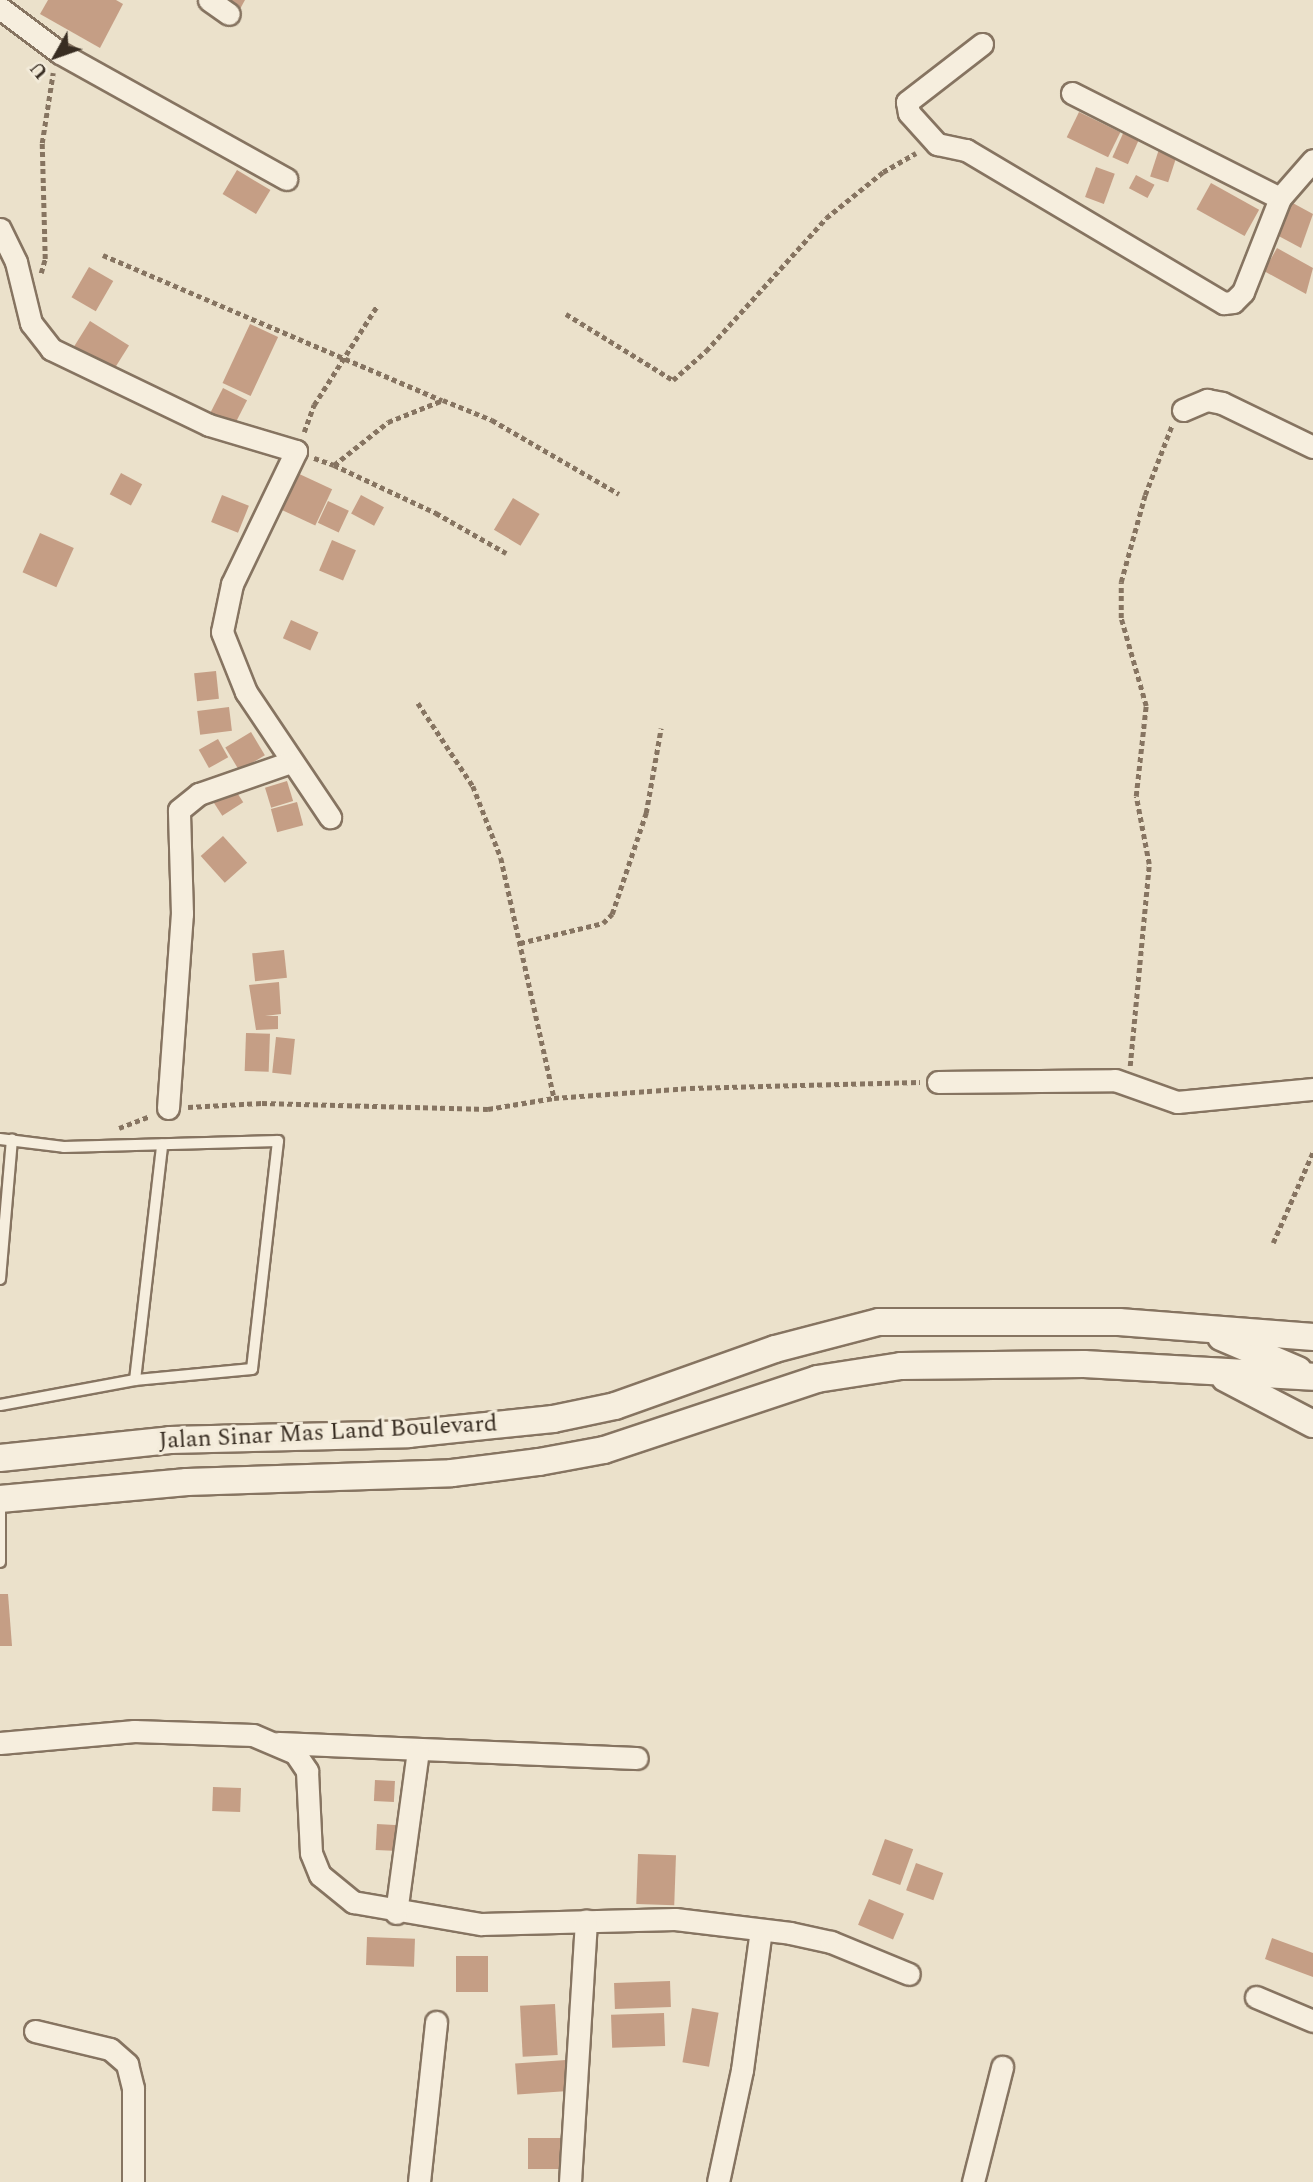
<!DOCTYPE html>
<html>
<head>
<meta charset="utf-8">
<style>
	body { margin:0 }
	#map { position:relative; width:1313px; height:2182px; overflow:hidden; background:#ebe1cb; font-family:Spectral,serif }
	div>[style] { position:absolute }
	.building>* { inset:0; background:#c59e85; transform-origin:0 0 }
	.path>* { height:4.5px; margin-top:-2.25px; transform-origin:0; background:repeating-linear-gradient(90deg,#867461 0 5px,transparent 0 8.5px) }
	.roads { filter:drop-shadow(2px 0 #867461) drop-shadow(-2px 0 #867461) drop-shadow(0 2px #867461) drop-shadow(0 -2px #867461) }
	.service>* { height:10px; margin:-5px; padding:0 5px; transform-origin:5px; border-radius:5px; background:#f6eede }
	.minor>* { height:21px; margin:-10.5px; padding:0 10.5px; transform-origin:10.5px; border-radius:10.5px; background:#f6eede }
	.tertiary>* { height:26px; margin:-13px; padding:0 13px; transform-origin:13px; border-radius:13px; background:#f6eede }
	span { translate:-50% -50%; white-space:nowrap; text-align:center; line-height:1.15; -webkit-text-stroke:6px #f3ebda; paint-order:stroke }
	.street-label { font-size:24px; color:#382d22 }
	.north { position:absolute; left:21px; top:21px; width:70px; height:70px; -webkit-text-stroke:5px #f3ebda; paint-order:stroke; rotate:230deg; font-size:19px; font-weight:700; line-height:28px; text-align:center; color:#382d22 }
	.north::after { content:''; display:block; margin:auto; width:24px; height:32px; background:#382d22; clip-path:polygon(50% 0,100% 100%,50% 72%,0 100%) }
</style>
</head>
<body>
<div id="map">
	<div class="building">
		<i style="clip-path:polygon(48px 0,116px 0,123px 4px,100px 48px,40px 14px)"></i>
		<i style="clip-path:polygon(222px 0,245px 0,240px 9px)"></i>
		<i style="left:1079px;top:112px;width:46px;height:28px;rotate:26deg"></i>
		<i style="left:1125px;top:129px;width:17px;height:31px;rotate:24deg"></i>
		<i style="left:1160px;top:146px;width:19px;height:32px;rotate:18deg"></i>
		<i style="left:1096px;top:167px;width:20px;height:32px;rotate:20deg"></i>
		<i style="left:237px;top:170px;width:39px;height:28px;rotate:31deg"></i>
		<i style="left:1136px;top:175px;width:21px;height:15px;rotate:28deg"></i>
		<i style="left:1211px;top:183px;width:55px;height:30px;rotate:29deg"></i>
		<i style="clip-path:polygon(1289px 201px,1313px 214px,1301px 248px,1273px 233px)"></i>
		<i style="clip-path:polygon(1277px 248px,1313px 268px,1306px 294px,1264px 271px)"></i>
		<i style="left:89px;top:267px;width:28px;height:35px;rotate:30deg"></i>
		<i style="left:90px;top:321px;width:46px;height:38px;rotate:32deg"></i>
		<i style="left:250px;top:324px;width:31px;height:65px;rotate:25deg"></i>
		<i style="left:223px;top:388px;width:27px;height:34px;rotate:27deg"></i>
		<i style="left:295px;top:472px;width:41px;height:40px;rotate:25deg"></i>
		<i style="left:121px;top:473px;width:24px;height:24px;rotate:28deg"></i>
		<i style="left:222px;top:495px;width:29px;height:29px;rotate:22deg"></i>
		<i style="left:361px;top:495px;width:26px;height:21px;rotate:28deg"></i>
		<i style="left:513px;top:498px;width:31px;height:37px;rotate:31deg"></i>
		<i style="left:328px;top:501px;width:23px;height:24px;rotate:25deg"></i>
		<i style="left:40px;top:533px;width:37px;height:43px;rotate:24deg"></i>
		<i style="left:332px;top:540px;width:26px;height:33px;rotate:23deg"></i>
		<i style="left:291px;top:620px;width:30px;height:20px;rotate:24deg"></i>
		<i style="left:216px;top:671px;width:28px;height:22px;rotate:84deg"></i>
		<i style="left:229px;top:707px;width:24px;height:32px;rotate:83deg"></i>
		<i style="left:251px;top:732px;width:27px;height:30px;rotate:59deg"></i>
		<i style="left:218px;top:739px;width:21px;height:22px;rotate:61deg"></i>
		<i style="left:287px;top:781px;width:21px;height:23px;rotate:73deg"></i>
		<i style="left:234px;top:788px;width:17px;height:25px;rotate:57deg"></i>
		<i style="left:297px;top:802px;width:24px;height:27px;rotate:75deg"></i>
		<i style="left:223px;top:836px;width:36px;height:30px;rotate:48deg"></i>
		<i style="left:284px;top:950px;width:28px;height:32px;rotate:84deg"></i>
		<i style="clip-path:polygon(279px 982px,281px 1014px,265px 1016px,278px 1016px,278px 1029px,256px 1030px,249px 985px)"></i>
		<i style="left:246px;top:1033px;width:24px;height:38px;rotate:2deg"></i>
		<i style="left:276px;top:1037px;width:19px;height:36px;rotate:6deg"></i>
		<i style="clip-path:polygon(0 1594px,8px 1594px,12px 1646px,0 1646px)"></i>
		<i style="left:375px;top:1780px;width:20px;height:21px;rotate:3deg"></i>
		<i style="left:213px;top:1787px;width:28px;height:24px;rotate:2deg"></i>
		<i style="left:377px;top:1824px;width:22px;height:26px;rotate:3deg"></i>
		<i style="left:885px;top:1839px;width:30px;height:38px;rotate:20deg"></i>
		<i style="left:638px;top:1854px;width:38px;height:50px;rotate:2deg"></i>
		<i style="left:916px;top:1863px;width:29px;height:29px;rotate:20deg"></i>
		<i style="left:869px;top:1899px;width:38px;height:28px;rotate:23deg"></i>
		<i style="left:367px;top:1937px;width:48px;height:28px;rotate:2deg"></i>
		<i style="clip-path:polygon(1272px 1938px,1313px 1953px,1313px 1977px,1265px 1959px)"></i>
		<i style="left:456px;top:1956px;width:32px;height:36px"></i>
		<i style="left:670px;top:1981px;width:26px;height:56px;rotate:88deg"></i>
		<i style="left:555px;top:2004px;width:51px;height:35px;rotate:87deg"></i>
		<i style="left:692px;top:2008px;width:27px;height:55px;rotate:10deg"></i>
		<i style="left:664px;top:2013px;width:33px;height:53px;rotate:88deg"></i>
		<i style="left:566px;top:2060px;width:31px;height:51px;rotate:86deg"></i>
		<i style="left:528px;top:2138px;width:38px;height:31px"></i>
	</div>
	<div class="path">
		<i style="left:103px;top:255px;width:369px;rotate:23.2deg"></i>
		<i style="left:41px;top:273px;width:15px;rotate:-74deg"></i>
		<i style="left:45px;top:259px;width:116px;rotate:-91.5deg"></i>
		<i style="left:42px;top:143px;width:71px;rotate:-81.1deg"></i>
		<i style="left:566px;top:314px;width:126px;rotate:31.7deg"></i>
		<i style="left:673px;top:380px;width:44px;rotate:-41.3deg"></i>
		<i style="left:706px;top:351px;width:179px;rotate:-47.9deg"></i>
		<i style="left:826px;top:218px;width:73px;rotate:-38.9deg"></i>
		<i style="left:883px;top:172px;width:38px;rotate:-30deg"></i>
		<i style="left:304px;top:432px;width:29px;rotate:-70deg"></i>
		<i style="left:314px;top:405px;width:117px;rotate:-57.5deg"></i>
		<i style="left:314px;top:458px;width:21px;rotate:19deg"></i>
		<i style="left:334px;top:465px;width:69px;rotate:-38.5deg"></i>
		<i style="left:388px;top:422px;width:59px;rotate:-21.8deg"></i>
		<i style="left:443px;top:400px;width:53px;rotate:22.2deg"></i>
		<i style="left:492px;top:420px;width:147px;rotate:30.2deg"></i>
		<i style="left:334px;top:465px;width:113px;rotate:25.2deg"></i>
		<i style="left:436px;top:513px;width:81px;rotate:29.7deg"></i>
		<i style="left:418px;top:703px;width:100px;rotate:56.5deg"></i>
		<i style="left:473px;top:786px;width:77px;rotate:68.7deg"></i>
		<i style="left:501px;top:858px;width:246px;rotate:77.5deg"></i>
		<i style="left:520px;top:943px;width:85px;rotate:-13.5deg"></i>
		<i style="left:603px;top:923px;width:13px;rotate:-45deg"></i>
		<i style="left:612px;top:914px;width:107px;rotate:-71.4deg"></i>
		<i style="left:646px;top:813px;width:86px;rotate:-80deg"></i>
		<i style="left:1130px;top:1066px;width:203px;rotate:-84.6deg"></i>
		<i style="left:1149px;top:864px;width:69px;rotate:-100.8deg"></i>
		<i style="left:1136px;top:796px;width:91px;rotate:-83.7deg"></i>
		<i style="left:1146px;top:706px;width:91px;rotate:-105.9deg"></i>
		<i style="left:1121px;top:618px;width:36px;rotate:-90deg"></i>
		<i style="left:1121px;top:582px;width:90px;rotate:-74.6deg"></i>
		<i style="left:1145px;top:495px;width:75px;rotate:-68.9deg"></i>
		<i style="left:188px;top:1107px;width:74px;rotate:-3.1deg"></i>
		<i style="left:262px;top:1103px;width:226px;rotate:1.5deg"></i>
		<i style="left:488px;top:1109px;width:67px;rotate:-9.5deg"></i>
		<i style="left:554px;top:1098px;width:136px;rotate:-4.2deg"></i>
		<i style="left:690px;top:1088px;width:230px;rotate:-1.5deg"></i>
		<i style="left:119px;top:1128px;width:33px;rotate:-21deg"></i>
		<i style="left:1273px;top:1243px;width:99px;rotate:-66.3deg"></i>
	</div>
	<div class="roads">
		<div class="service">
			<i style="left:0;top:1139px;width:64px;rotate:7.1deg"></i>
			<i style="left:64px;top:1147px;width:214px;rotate:-1.6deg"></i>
			<i style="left:278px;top:1141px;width:229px;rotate:96.5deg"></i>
			<i style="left:252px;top:1369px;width:118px;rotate:174.6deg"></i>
			<i style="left:135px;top:1380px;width:137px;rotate:169.5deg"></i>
			<i style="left:0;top:1279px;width:140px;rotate:-85.1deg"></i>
			<i style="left:135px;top:1380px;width:237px;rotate:-83.4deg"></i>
			<i style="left:0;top:1562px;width:63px;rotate:-90deg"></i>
		</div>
		<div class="minor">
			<i style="left:209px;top:0;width:24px;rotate:35deg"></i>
			<i style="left:0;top:8px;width:75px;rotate:36.9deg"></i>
			<i style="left:60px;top:53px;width:259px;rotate:29.1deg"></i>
			<i style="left:982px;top:44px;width:95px;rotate:142.3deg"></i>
			<i style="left:907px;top:102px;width:11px;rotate:80deg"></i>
			<i style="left:909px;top:113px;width:42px;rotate:47.9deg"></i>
			<i style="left:937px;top:144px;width:30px;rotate:12deg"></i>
			<i style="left:966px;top:150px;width:300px;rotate:30.7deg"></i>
			<i style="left:1224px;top:303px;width:9px;rotate:-6deg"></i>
			<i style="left:1233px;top:302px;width:14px;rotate:-45deg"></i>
			<i style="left:1243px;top:292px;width:101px;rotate:-68.5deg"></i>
			<i style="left:1072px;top:93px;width:233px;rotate:26.8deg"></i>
			<i style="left:1280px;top:198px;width:50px;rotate:-49deg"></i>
			<i style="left:0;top:229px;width:37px;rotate:64deg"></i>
			<i style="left:16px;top:262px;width:63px;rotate:76.2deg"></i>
			<i style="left:31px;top:323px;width:33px;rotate:52deg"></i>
			<i style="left:51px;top:349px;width:175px;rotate:25.7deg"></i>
			<i style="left:209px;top:425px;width:91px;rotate:16.6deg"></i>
			<i style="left:296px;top:451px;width:148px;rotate:115.7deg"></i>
			<i style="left:232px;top:584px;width:49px;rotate:101.8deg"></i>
			<i style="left:222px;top:632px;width:65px;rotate:68.2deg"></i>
			<i style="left:246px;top:692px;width:151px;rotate:56.1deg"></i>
			<i style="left:1183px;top:410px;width:26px;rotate:-23deg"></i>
			<i style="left:1207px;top:400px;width:15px;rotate:11deg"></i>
			<i style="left:1222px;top:403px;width:101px;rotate:25.8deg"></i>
			<i style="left:938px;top:1082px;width:177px;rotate:-0.6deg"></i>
			<i style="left:1115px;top:1080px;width:66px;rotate:19.5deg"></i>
			<i style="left:1177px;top:1102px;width:137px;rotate:-5.5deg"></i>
			<i style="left:168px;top:1108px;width:195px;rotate:-85.9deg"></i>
			<i style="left:182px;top:914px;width:104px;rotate:-91.7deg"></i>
			<i style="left:179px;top:810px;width:26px;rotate:-39deg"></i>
			<i style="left:199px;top:794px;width:97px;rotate:-19.2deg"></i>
			<i style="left:0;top:1743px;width:135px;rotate:-5.1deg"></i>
			<i style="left:134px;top:1731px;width:119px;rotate:1.9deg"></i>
			<i style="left:253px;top:1735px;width:46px;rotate:23.2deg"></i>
			<i style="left:295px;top:1753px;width:22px;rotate:56deg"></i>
			<i style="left:307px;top:1771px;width:82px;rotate:87.2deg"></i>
			<i style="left:311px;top:1853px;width:24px;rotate:68deg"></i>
			<i style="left:320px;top:1875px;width:43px;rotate:39.3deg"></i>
			<i style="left:353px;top:1902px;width:130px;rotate:9.8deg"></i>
			<i style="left:481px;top:1924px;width:194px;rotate:-1.5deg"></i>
			<i style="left:675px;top:1919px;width:116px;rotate:6.9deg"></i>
			<i style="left:790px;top:1933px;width:42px;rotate:12.4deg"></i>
			<i style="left:831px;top:1942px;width:84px;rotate:22.3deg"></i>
			<i style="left:278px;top:1743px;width:359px;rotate:2.4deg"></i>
			<i style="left:396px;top:1913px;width:164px;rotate:-82.3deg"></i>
			<i style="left:1256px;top:1997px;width:62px;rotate:22.8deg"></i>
			<i style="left:35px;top:2031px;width:77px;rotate:13.5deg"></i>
			<i style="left:110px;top:2049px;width:23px;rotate:41deg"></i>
			<i style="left:127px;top:2064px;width:25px;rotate:76deg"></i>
			<i style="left:133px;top:2088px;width:94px;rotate:90deg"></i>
			<i style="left:419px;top:2182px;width:161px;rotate:-83.9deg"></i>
			<i style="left:570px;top:2182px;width:262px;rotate:-86.5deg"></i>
			<i style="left:718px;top:2182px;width:115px;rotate:-77.9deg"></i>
			<i style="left:742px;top:2070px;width:141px;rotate:-82.3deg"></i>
			<i style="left:973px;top:2182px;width:119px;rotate:-75.8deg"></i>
		</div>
		<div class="tertiary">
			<i style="left:1221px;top:1337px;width:84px;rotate:23.2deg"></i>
			<i style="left:1225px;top:1378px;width:99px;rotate:27.6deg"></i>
			<i style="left:0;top:1458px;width:171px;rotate:-6deg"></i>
			<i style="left:170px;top:1440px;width:238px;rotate:-1.4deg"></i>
			<i style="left:408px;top:1434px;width:146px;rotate:-5.9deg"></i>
			<i style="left:553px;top:1419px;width:63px;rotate:-11.8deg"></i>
			<i style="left:615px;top:1406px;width:170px;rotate:-19.6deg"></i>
			<i style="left:775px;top:1349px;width:107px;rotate:-14.6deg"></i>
			<i style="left:879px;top:1322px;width:240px"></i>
			<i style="left:1119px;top:1322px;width:195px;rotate:4.4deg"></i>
			<i style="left:0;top:1499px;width:188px;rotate:-5.2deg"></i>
			<i style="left:187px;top:1482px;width:265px;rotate:-1.9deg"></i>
			<i style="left:452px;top:1473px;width:88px;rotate:-7.2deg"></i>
			<i style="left:539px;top:1462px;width:66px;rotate:-10.5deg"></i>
			<i style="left:604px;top:1450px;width:225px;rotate:-18.4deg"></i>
			<i style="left:817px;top:1379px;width:85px;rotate:-8.8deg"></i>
			<i style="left:901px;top:1366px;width:183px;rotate:-0.6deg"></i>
			<i style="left:1084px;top:1364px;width:229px;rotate:3.2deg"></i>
		</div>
	</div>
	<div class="street-label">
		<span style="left:328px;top:1433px;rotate:-3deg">Jalan Sinar Mas Land Boulevard</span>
	</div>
	<div class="north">U</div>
</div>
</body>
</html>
